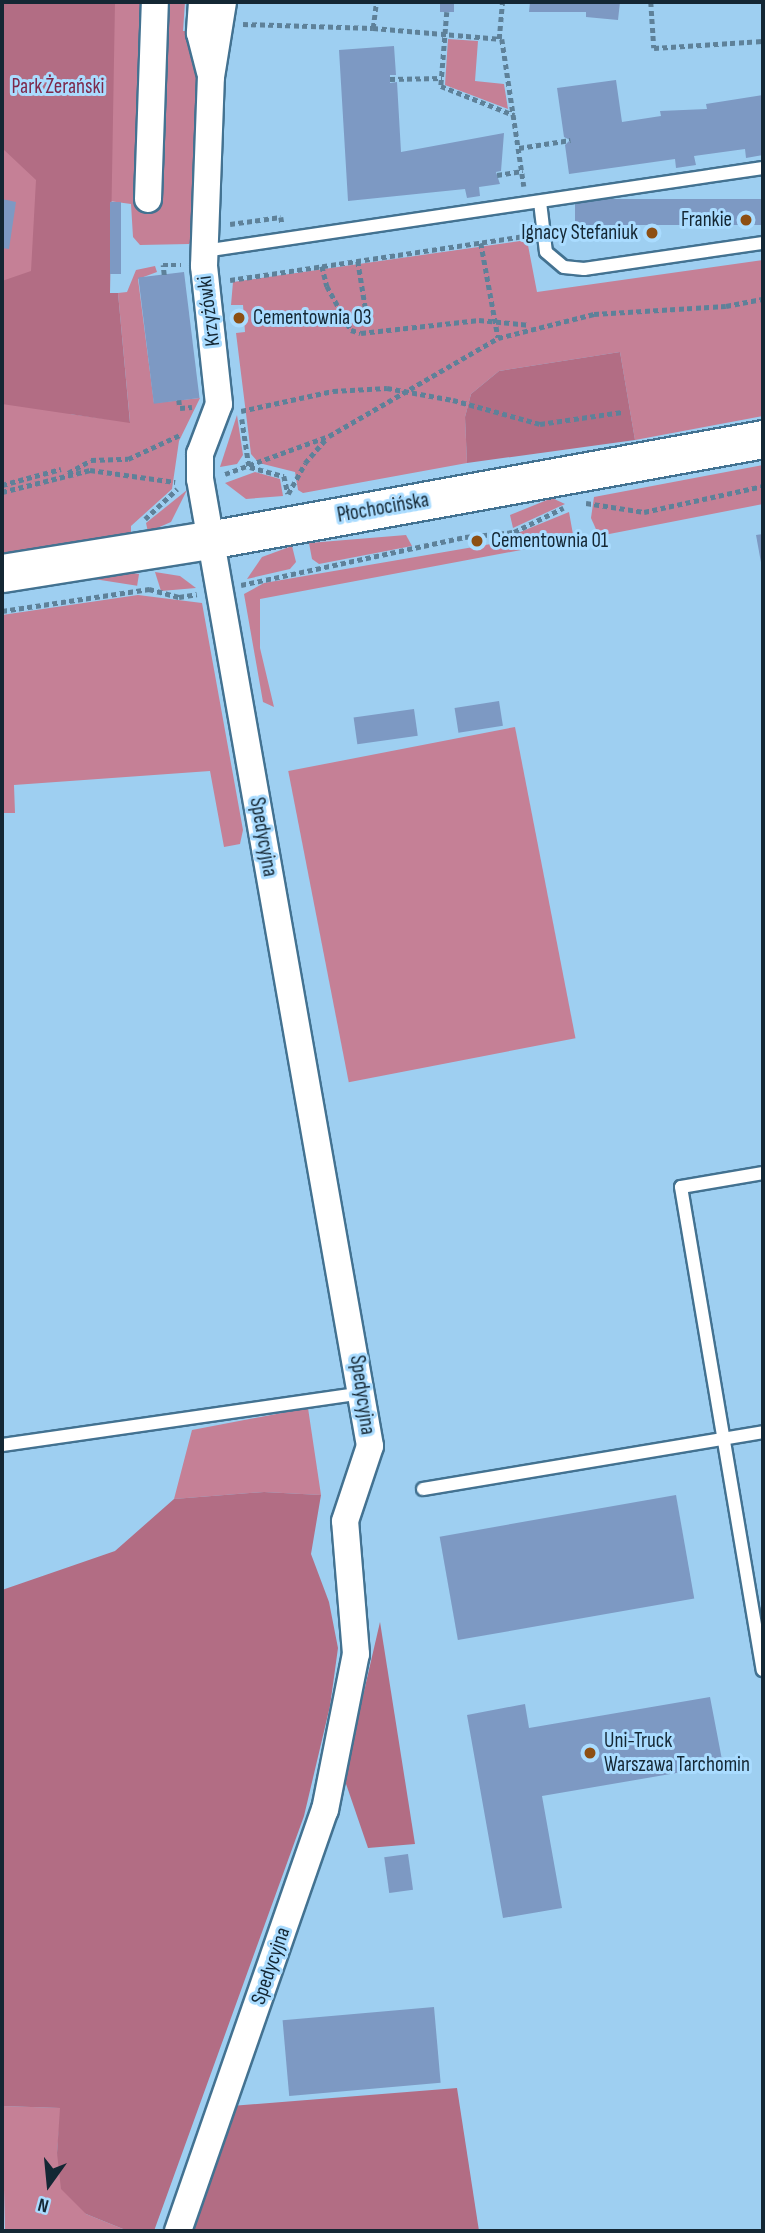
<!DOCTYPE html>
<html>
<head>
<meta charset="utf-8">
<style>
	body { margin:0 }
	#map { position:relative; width:765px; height:2233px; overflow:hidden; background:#9ecff1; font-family:"Sofia Sans Condensed",sans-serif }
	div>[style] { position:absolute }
	.green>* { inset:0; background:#c58096; transform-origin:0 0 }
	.forest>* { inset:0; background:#b26d84 }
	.building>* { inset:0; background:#7d99c3; transform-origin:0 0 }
	.path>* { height:4.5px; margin-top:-2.25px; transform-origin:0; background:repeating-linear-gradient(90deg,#5e8199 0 5px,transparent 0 8.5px) }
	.roads { filter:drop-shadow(2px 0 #437291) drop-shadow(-2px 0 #437291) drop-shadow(0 2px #437291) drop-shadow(0 -2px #437291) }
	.lane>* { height:12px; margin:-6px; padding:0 6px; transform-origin:6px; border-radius:6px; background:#fff }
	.street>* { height:26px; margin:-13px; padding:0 13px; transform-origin:13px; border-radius:13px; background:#fff }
	.secondary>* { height:37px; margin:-18.5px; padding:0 18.5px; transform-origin:18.5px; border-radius:18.5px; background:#fff }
	.dots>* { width:19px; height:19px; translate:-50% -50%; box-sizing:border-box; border:4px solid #aadcff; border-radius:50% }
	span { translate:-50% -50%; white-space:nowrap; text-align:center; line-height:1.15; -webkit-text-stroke:6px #aadcff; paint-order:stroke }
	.park-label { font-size:21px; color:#7d284a }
	.poi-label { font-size:21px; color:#142734 }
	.right { translate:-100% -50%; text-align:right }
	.left { translate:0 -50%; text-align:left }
	.street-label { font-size:21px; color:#142734 }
	.frame { position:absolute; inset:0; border:4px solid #142734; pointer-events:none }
	.north { position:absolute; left:14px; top:2149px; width:70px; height:70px; -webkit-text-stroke:5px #aadcff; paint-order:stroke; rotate:195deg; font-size:19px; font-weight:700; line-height:28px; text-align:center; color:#142734 }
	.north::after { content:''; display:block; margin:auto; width:24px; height:32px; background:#142734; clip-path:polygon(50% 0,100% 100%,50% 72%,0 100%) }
</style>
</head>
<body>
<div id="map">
	<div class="green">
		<i style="clip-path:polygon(2px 2px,185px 2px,183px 31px,192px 31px,200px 71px,194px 237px,189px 244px,140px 245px,133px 237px,131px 204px,109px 201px,70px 414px,130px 422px,118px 293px,127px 292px,136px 270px,155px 266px,157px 272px,138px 279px,154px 403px,200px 398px,179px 441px,172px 489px,131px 526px,131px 535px,2px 553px)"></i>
		<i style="clip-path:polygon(448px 39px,478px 41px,475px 81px,504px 84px,508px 109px,445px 85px)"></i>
		<i style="clip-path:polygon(527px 240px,537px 292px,763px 260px,763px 416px,635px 440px,620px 352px,499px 371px,471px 394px,465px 417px,467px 463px,303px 493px,298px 490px,295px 472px,259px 463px,251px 454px,236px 333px,245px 332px,243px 305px,231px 305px,233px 282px)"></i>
		<i style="clip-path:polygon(237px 415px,243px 455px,237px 464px,220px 467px)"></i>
		<i style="clip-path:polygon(763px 465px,763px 504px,599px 536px,591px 518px,594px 497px)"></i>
		<i style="clip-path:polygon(255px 472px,280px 479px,283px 496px,246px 499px,225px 483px)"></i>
		<i style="clip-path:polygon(187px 490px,171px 522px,148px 532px,146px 523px)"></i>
		<i style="clip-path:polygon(552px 498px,565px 504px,513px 528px,510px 515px)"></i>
		<i style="clip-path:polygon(569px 512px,574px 540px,260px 599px,260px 648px,274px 707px,263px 702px,244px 594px,264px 583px,491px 544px)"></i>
		<i style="clip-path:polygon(406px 535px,412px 546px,319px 564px,312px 559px,309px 543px)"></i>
		<i style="clip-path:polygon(292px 546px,296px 562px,290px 569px,247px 579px,262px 557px)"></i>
		<i style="clip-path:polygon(155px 572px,180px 576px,196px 588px,161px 591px)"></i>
		<i style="left:139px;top:574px;width:12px;height:139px;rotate:99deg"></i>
		<i style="clip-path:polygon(138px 595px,202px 603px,243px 830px,240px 844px,224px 847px,210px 771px,14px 785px,15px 813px,2px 813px,2px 615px)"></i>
		<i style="left:515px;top:727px;width:317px;height:231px;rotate:79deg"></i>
		<i style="clip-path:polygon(308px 1408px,321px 1495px,264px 1492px,174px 1499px,192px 1430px)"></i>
		<i style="clip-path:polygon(2px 2106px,61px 2108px,57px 2153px,86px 2214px,128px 2231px,5px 2231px)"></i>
	</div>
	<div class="forest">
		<i style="clip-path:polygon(2px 2px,115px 2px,110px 293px,118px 293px,130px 423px,2px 404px,2px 281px,31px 271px,36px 180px,2px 148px)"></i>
		<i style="clip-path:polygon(620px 352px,635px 440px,467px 463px,465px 417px,471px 394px,499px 371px)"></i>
		<i style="clip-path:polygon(264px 1492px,321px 1495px,311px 1554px,329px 1602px,338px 1648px,330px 1706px,304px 1816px,154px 2231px,128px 2231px,86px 2214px,61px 2189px,57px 2153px,60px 2108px,2px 2106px,2px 1590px,115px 1551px,174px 1499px)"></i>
		<i style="clip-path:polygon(380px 1622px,415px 1844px,368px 1848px,344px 1778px)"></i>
		<i style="clip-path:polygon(457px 2088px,479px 2231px,190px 2231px,231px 2106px)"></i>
	</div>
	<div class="building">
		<i style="left:440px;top:2px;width:14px;height:10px"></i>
		<i style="clip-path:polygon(530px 2px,620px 2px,618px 20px,586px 17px,586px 12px,529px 12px)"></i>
		<i style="clip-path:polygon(394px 46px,396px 75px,390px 75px,390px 83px,397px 82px,401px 152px,504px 133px,501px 171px,496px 172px,500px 184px,479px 187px,480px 196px,467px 198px,465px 189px,348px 201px,339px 50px)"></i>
		<i style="clip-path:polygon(616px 80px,622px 122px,661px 116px,660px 111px,707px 109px,706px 104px,763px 95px,763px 155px,746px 158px,745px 149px,694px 156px,696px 165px,676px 168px,675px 159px,569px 174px,565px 145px,570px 140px,564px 137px,557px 88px)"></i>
		<i style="clip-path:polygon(2px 199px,16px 202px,9px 249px,2px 248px)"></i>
		<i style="left:763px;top:199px;width:26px;height:188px;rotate:90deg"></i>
		<i style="left:110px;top:202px;width:11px;height:72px"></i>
		<i style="left:184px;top:272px;width:127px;height:46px;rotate:83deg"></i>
		<i style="clip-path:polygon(763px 534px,763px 568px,762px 568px,756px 535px)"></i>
		<i style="left:499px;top:701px;width:25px;height:45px;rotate:81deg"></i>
		<i style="left:414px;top:709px;width:27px;height:61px;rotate:82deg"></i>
		<i style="left:676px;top:1495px;width:105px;height:240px;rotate:80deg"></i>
		<i style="clip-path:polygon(710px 1697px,723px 1765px,542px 1796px,562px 1908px,503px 1918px,467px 1715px,525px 1704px,529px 1728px)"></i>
		<i style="left:408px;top:1854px;width:36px;height:24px;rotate:82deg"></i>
		<i style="left:434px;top:2007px;width:76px;height:152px;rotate:85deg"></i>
	</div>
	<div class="path">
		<i style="left:651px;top:2px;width:46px;rotate:86.3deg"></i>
		<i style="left:654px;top:48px;width:109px;rotate:-3.7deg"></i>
		<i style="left:447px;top:12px;width:74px;rotate:94.6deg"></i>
		<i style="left:441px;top:86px;width:79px;rotate:21.7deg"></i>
		<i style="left:243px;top:24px;width:130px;rotate:1.8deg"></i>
		<i style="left:373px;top:28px;width:129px;rotate:4.9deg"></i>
		<i style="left:502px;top:39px;width:149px;rotate:81.5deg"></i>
		<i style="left:373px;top:28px;width:26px;rotate:-83deg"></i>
		<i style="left:499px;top:39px;width:37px;rotate:-85deg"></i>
		<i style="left:390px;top:79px;width:52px;rotate:-1.1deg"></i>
		<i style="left:519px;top:148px;width:52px;rotate:-8.9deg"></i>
		<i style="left:497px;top:175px;width:26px;rotate:-9deg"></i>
		<i style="left:230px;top:224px;width:51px;rotate:-7.8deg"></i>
		<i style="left:281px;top:217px;width:6px;rotate:81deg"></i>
		<i style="left:481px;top:243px;width:96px;rotate:79.7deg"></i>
		<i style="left:358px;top:261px;width:57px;rotate:80.9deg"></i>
		<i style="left:322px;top:266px;width:21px;rotate:76deg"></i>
		<i style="left:327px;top:286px;width:50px;rotate:61.4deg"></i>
		<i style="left:351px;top:330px;width:10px;rotate:17deg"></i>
		<i style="left:361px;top:333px;width:119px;rotate:-6.3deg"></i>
		<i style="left:479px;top:320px;width:51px;rotate:5.6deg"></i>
		<i style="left:164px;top:275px;width:10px;rotate:-96deg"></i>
		<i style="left:163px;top:265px;width:18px"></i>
		<i style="left:230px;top:280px;width:299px;rotate:-8.5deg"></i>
		<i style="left:179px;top:400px;width:8px;rotate:83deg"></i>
		<i style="left:180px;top:408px;width:12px;rotate:-5deg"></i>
		<i style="left:241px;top:411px;width:94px;rotate:-12.3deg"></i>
		<i style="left:333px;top:391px;width:54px;rotate:-3.2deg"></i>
		<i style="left:387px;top:388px;width:67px;rotate:10.3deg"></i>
		<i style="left:453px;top:400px;width:90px;rotate:15.4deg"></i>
		<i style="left:540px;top:424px;width:83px;rotate:-8.3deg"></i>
		<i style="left:242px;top:419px;width:48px;rotate:81.5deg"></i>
		<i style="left:250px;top:467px;width:35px;rotate:15deg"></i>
		<i style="left:284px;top:476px;width:18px;rotate:77deg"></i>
		<i style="left:68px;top:473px;width:26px;rotate:-29deg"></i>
		<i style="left:91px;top:460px;width:37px;rotate:-2deg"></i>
		<i style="left:128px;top:459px;width:57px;rotate:-24.8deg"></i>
		<i style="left:225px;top:474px;width:111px;rotate:-20.1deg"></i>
		<i style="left:329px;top:436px;width:195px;rotate:-30.1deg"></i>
		<i style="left:498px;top:338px;width:99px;rotate:-14deg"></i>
		<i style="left:594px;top:314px;width:132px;rotate:-3.5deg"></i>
		<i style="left:726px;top:306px;width:38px;rotate:-11deg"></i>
		<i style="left:2px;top:485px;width:61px;rotate:-15.2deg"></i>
		<i style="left:2px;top:492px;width:91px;rotate:-14deg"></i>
		<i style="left:90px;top:470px;width:86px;rotate:8deg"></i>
		<i style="left:288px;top:494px;width:35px;rotate:-61deg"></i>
		<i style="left:305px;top:463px;width:33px;rotate:-49deg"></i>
		<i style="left:586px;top:503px;width:59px;rotate:8.8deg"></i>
		<i style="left:644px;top:512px;width:122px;rotate:-12.3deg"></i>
		<i style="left:145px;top:519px;width:44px;rotate:-43.2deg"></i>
		<i style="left:241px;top:585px;width:229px;rotate:-12.1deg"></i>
		<i style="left:465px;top:537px;width:49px;rotate:-5.8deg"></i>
		<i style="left:514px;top:532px;width:55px;rotate:-26.1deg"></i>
		<i style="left:2px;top:611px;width:149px;rotate:-8.5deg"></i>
		<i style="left:149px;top:589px;width:31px;rotate:15deg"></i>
		<i style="left:179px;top:597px;width:18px;rotate:-9deg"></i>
	</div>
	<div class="roads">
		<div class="lane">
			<i style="left:540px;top:202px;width:50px;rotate:83.2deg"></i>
			<i style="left:546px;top:252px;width:23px;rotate:40deg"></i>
			<i style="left:564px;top:267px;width:20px;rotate:6deg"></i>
			<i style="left:584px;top:269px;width:181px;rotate:-8.3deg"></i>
			<i style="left:204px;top:251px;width:565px;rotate:-8.45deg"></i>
			<i style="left:763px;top:1173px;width:83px;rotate:170.3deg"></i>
			<i style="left:681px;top:1187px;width:490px;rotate:80.4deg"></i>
			<i style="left:2px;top:1445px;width:365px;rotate:-8.2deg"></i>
			<i style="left:423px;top:1489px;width:345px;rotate:-9.5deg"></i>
		</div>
		<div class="street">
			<i style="left:202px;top:2px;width:31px;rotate:94deg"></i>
			<i style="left:200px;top:33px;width:40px;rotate:75.6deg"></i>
			<i style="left:148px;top:199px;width:197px;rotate:-88deg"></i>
			<i style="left:178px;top:2231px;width:446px;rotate:-70.8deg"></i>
			<i style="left:325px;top:1810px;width:159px;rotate:-78.8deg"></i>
			<i style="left:356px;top:1654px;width:133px;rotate:-94.7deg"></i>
			<i style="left:345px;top:1521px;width:79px;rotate:-71.6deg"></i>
			<i style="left:370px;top:1446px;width:982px;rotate:-99.97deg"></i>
			<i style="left:200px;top:479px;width:25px;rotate:-90deg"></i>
			<i style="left:200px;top:454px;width:53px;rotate:-69.2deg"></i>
			<i style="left:219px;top:404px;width:139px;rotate:-96.2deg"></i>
			<i style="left:204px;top:266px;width:189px;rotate:-87.9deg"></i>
			<i style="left:211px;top:77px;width:76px;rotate:-80.9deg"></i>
		</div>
		<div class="secondary">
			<i style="left:2px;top:573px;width:210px;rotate:-9.1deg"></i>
			<i style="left:209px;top:540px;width:563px;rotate:-10.33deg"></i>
		</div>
	</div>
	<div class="dots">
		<i style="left:746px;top:220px;background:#8d4f13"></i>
		<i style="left:652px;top:233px;background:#8d4f13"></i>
		<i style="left:239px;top:318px;background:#8d4f13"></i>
		<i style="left:477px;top:541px;background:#8d4f13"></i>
		<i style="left:590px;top:1753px;background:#8d4f13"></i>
	</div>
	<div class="park-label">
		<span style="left:58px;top:87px">Park Żerański</span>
	</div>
	<div class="poi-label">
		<span class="right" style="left:732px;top:220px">Frankie</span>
		<span class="right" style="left:638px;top:233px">Ignacy Stefaniuk</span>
		<span class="left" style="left:253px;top:318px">Cementownia 03</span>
		<span class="left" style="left:491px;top:541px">Cementownia 01</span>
		<span class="left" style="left:604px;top:1753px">Uni-Truck<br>Warszawa Tarchomin</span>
	</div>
	<div class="street-label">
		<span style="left:209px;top:311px;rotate:-97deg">Krzyżówki</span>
		<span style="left:383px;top:508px;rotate:-10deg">Płochocińska</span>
		<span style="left:263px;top:837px;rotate:80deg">Spedycyjna</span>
		<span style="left:362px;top:1395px;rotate:82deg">Spedycyjna</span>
		<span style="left:271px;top:1966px;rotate:-71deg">Spedycyjna</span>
	</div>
	<div class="frame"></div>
	<div class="north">N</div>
</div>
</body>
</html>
